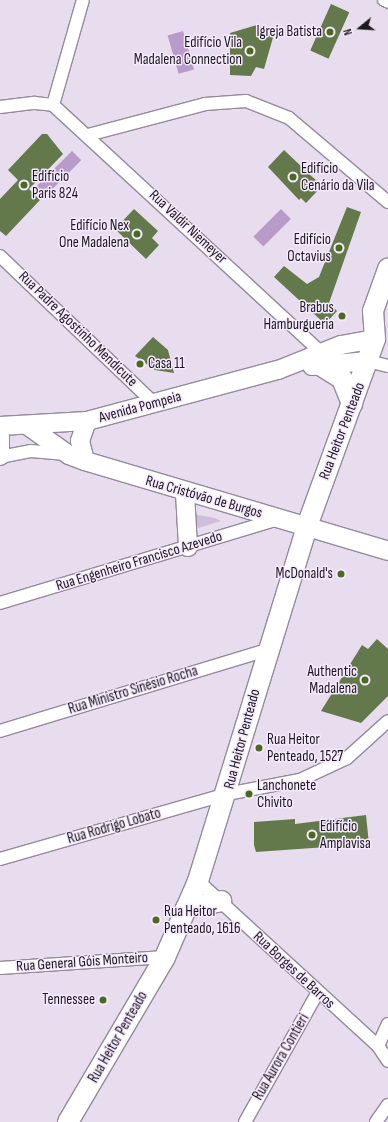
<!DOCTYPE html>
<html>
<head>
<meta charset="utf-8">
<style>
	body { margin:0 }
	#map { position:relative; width:388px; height:1122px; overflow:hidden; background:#e8dcef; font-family:"Sofia Sans Condensed",sans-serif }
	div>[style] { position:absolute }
	.green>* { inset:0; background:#d0bddc }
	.water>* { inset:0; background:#b89bc8; transform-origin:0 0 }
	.building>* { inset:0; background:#64794b; transform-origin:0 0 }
	.roads { filter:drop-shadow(1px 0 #958a9c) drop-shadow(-1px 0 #958a9c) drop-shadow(0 1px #958a9c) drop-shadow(0 -1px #958a9c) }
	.street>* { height:12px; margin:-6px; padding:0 6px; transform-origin:6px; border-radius:6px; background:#fff }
	.secondary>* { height:18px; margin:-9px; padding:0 9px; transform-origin:9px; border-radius:9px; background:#fff }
	.primary>* { height:20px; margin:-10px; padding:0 10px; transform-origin:10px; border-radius:10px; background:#fff }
	.dots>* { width:11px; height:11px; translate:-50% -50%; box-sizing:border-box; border:2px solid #f5e9fd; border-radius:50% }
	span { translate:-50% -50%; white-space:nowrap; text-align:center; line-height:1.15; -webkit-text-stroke:3px #f5e9fd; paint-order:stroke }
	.poi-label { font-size:15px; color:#1c181f }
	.right { translate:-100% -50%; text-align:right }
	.left { translate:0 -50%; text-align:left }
	.street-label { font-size:15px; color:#1c181f }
	.north { position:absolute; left:340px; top:8px; width:40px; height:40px; -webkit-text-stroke:3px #f5e9fd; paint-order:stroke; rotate:252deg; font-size:11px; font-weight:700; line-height:16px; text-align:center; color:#1c181f }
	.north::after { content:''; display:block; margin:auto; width:14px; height:18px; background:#1c181f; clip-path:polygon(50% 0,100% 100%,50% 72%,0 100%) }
</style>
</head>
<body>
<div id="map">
	<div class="green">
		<i style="clip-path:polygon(193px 514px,215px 518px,221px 521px,195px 529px)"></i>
	</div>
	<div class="water">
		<i style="left:183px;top:31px;width:40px;height:16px;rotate:74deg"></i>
		<i style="left:72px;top:151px;width:13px;height:50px;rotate:45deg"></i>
		<i style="left:281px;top:209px;width:14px;height:39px;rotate:45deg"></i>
	</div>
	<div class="building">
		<i style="left:331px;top:4px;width:20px;height:51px;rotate:24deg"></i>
		<i style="clip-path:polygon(257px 25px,274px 34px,264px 69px,256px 67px,251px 76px,230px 75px,230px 33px)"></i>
		<i style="clip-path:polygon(42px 134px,47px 134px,63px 154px,29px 189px,40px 200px,6px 236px,0 231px,0 199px,18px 180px,8px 170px)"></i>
		<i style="clip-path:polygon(284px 150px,322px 186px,306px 203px,301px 198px,299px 200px,268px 167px)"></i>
		<i style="clip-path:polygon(347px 207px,361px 212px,329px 303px,337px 311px,325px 324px,274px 277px,284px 266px,307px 284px,319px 277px)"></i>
		<i style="clip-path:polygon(134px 209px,158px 231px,152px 238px,159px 245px,146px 259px,115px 229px)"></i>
		<i style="clip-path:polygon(153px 337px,168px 350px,174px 373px,155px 370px,135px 356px)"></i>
		<i style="clip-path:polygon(377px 639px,388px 649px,388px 696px,361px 723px,321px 711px,362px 645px,368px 649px)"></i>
		<i style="clip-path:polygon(366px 815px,369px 844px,256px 852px,254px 845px,254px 822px,295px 819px,295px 824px)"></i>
	</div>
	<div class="roads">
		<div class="street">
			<i style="left:384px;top:0;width:4px;rotate:27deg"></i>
			<i style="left:53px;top:105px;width:109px;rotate:-74.1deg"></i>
			<i style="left:0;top:107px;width:35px;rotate:-7deg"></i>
			<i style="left:35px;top:103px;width:18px;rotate:6deg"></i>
			<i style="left:53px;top:105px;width:364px;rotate:42.7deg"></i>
			<i style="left:88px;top:135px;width:121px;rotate:-14.8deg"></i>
			<i style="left:205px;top:104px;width:41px;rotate:-4.2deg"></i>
			<i style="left:246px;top:101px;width:46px;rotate:21.6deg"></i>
			<i style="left:289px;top:118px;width:130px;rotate:40.3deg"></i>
			<i style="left:0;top:256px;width:213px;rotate:43.7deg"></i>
			<i style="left:368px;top:361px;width:21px;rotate:14deg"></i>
			<i style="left:0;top:457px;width:32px;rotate:-11deg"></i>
			<i style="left:31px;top:451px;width:35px;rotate:5deg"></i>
			<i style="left:0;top:603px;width:290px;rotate:-16.8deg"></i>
			<i style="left:0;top:731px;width:278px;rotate:-16.9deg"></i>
			<i style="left:0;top:859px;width:236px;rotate:-16deg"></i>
			<i style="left:227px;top:794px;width:74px;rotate:-10.9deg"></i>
			<i style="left:300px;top:780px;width:52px;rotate:-25.1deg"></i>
			<i style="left:347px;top:758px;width:55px;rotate:-42.1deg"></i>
			<i style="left:198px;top:881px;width:244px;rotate:42.5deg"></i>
			<i style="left:378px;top:1046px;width:18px;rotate:56deg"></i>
			<i style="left:0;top:968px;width:165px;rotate:-3.8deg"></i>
			<i style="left:378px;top:1046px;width:24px;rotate:-66deg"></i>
			<i style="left:245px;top:1122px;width:149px;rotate:-60.7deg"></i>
			<i style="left:376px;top:1122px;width:21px;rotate:-55deg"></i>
		</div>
		<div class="secondary">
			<i style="left:312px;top:366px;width:56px;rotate:-5.1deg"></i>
			<i style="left:0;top:426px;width:87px;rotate:-3.3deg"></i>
			<i style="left:87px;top:421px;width:198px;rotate:-15deg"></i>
			<i style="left:278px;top:370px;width:68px;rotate:-21.6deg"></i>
			<i style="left:341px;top:345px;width:35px;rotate:-10deg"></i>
			<i style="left:28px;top:426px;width:50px;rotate:35.3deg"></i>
			<i style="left:69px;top:455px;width:17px;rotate:21deg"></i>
			<i style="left:85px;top:461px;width:316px;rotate:16.5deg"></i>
			<i style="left:0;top:437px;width:19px;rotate:90deg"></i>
			<i style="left:85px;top:461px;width:21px;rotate:-104deg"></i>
			<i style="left:80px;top:441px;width:21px;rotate:-71deg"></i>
			<i style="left:185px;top:493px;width:54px;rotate:86.8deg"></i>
		</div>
		<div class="primary">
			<i style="left:320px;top:365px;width:26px;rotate:32deg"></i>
			<i style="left:342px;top:379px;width:27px;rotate:68deg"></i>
			<i style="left:186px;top:908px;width:36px;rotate:-11deg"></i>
			<i style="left:68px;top:1122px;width:191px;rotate:-59.5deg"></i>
			<i style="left:165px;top:957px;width:83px;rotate:-66.5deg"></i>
			<i style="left:198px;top:881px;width:371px;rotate:-72.9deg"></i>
			<i style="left:307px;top:526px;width:199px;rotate:-70deg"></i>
			<i style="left:375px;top:339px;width:28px;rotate:-94deg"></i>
			<i style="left:373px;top:311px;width:45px;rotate:-70.3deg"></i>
		</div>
	</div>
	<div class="dots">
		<i style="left:330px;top:32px;background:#4c6a1e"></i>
		<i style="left:250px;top:51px;background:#4c6a1e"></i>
		<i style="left:293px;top:177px;background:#4c6a1e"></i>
		<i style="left:24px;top:185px;background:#4c6a1e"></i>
		<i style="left:137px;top:234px;background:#4c6a1e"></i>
		<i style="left:339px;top:248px;background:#4c6a1e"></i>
		<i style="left:342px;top:316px;background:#4c6a1e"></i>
		<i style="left:140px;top:364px;background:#4c6a1e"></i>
		<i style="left:341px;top:574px;background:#4c6a1e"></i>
		<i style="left:365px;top:680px;background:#4c6a1e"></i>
		<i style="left:259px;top:748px;background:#4c6a1e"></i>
		<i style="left:249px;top:794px;background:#4c6a1e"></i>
		<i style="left:312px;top:835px;background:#4c6a1e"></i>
		<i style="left:156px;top:920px;background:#4c6a1e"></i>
		<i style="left:103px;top:1000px;background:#4c6a1e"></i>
	</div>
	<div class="poi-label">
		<span class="right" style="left:322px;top:32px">Igreja Batista</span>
		<span class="right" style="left:242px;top:51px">Edifício Vila<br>Madalena Connection</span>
		<span class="left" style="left:301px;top:177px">Edifício<br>Cenário da Vila</span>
		<span class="left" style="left:32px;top:185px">Edifício<br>Paris 824</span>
		<span class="right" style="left:129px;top:234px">Edifício Nex<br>One Madalena</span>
		<span class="right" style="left:331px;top:248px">Edifício<br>Octavius</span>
		<span class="right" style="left:334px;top:316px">Brabus<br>Hamburgueria</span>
		<span class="left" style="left:148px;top:364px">Casa 11</span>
		<span class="right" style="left:333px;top:574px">McDonald's</span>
		<span class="right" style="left:357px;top:680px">Authentic<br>Madalena</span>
		<span class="left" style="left:267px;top:748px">Rua Heitor<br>Penteado, 1527</span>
		<span class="left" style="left:257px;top:794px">Lanchonete<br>Chivito</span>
		<span class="left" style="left:320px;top:835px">Edifício<br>Amplavisa</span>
		<span class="left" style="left:164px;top:920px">Rua Heitor<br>Penteado, 1616</span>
		<span class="right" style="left:95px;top:1000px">Tennessee</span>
	</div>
	<div class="street-label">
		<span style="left:188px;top:227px;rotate:43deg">Rua Valdir Niemeyer</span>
		<span style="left:78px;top:329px;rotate:44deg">Rua Padre Agostinho Mendicute</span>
		<span style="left:140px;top:407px;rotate:-15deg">Avenida Pompeia</span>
		<span style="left:342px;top:431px;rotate:-69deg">Rua Heitor Penteado</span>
		<span style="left:204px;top:497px;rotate:16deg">Rua Cristóvão de Burgos</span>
		<span style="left:139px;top:561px;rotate:-17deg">Rua Engenheiro Francisco Azevedo</span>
		<span style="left:133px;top:690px;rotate:-17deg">Rua Ministro Sinésio Rocha</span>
		<span style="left:242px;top:739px;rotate:-75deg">Rua Heitor Penteado</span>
		<span style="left:114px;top:826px;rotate:-16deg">Rua Rodrigo Lobato</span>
		<span style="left:82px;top:962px;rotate:-4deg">Rua General Góis Monteiro</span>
		<span style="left:294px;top:970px;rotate:43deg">Rua Borges de Barros</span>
		<span style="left:118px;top:1037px;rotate:-60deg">Rua Heitor Penteado</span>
		<span style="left:281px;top:1057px;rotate:-60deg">Rua Aurora Contieri</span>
	</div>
	<div class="north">N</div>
</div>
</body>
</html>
